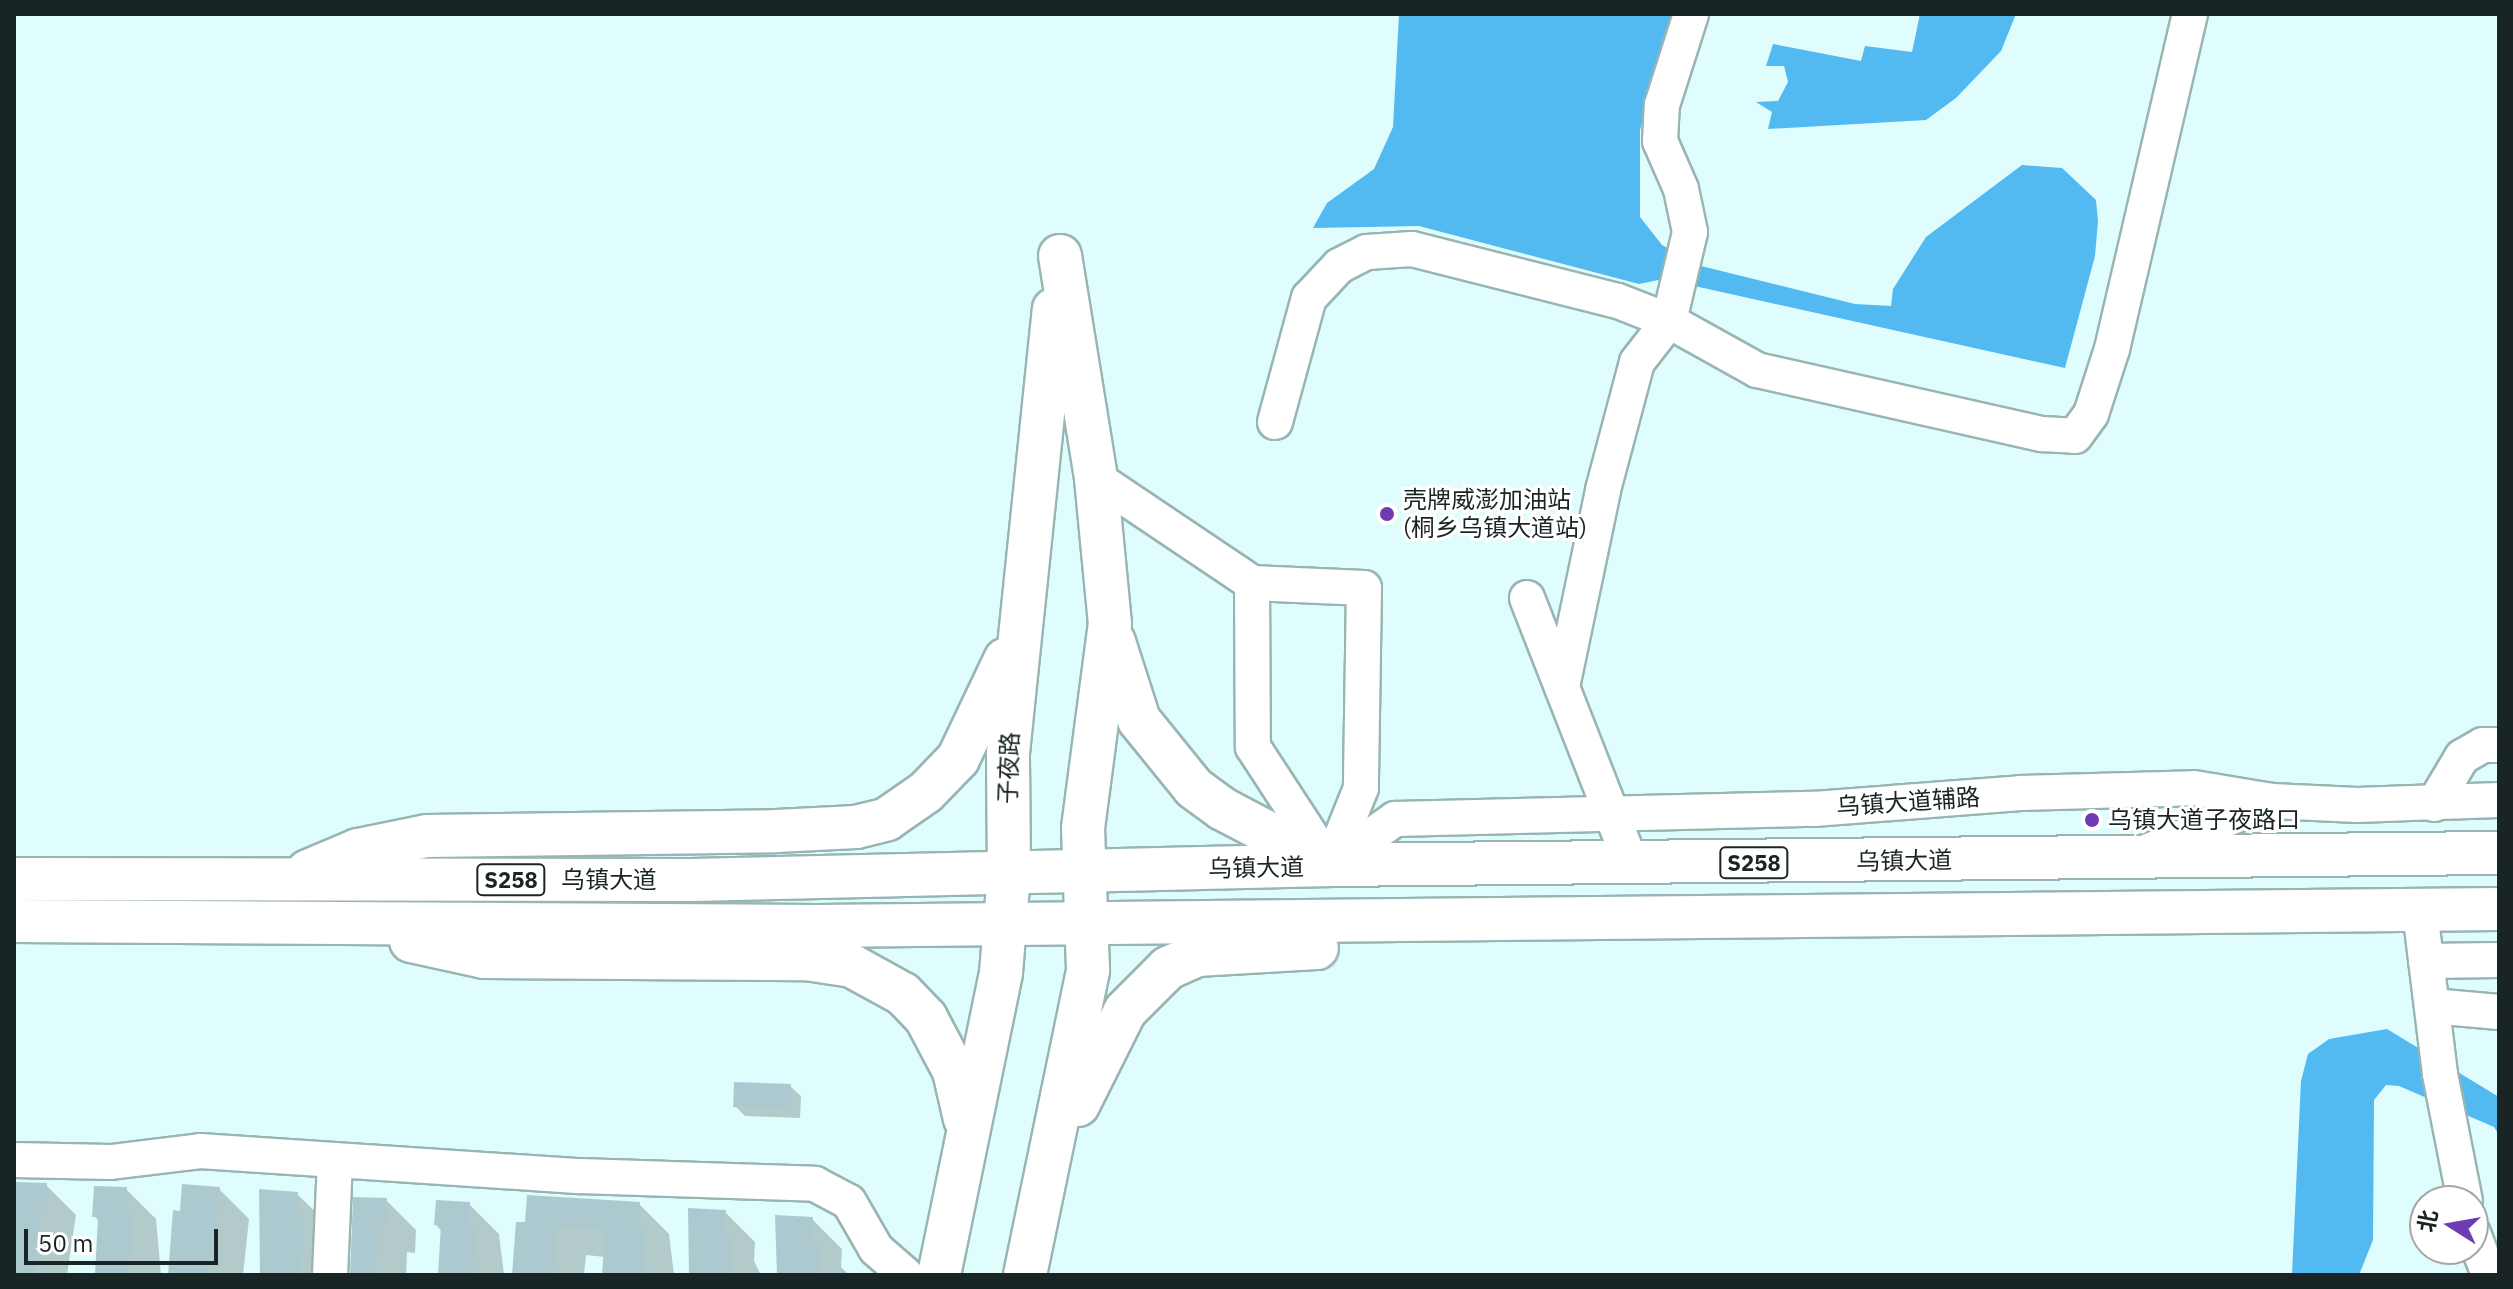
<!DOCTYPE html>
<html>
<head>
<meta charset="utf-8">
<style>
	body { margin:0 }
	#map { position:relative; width:2513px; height:1289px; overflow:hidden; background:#dffdfc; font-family:"IBM Plex Sans","Noto Sans SC",sans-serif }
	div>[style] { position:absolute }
	.water>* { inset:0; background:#52b9f1 }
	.shadow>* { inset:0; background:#0003 }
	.building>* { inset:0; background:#adc9d0; transform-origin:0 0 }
	.roads { filter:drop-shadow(2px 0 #98b5b4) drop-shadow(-2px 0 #98b5b4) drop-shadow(0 2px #98b5b4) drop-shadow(0 -2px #98b5b4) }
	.minor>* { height:34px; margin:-17px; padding:0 17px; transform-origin:17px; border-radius:17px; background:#fff }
	.major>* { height:42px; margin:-21px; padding:0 21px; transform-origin:21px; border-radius:21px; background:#fff }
	.dots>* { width:22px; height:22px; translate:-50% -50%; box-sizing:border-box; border:4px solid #fff; border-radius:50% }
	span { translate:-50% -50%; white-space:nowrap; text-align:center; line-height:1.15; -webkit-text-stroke:6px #fff; paint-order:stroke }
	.shield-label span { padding:2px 6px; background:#fff; border:2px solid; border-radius:6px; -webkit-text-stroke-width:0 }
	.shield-label { font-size:22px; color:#192424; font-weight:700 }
	.poi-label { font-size:24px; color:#192424 }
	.left { translate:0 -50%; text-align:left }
	.street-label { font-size:24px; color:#192424 }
	.frame { position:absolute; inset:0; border:16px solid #192424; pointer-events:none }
	.north { position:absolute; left:2409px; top:1185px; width:80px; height:80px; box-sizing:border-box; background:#fff; border:2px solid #a3a7a7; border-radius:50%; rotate:281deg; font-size:22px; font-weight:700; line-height:32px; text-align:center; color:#192424 }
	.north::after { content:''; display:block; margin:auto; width:28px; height:36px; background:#6e3bb3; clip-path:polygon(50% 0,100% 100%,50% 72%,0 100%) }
	.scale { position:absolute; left:24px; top:1229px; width:194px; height:36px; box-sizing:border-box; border:4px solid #192424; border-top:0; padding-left:10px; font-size:24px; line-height:28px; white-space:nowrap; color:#192424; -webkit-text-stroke:6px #fff; paint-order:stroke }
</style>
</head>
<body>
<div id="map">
	<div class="water">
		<i style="clip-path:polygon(1399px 14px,1675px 14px,1640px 130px,1640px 217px,1662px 245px,1697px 265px,1855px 304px,1891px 306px,1893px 289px,1926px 237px,2022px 165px,2062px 168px,2096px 200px,2098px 221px,2095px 256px,2065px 368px,1663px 279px,1639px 284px,1419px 226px,1313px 228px,1327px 203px,1374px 169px,1393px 127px)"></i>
		<i style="clip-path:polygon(1920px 14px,2016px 14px,2001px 51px,1956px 98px,1926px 120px,1768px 129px,1772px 112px,1756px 102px,1778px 101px,1788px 82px,1784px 66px,1766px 66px,1773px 44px,1861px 61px,1865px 46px,1912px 52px)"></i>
		<i style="clip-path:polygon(2387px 1029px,2499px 1097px,2499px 1135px,2494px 1127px,2399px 1086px,2386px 1085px,2374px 1100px,2373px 1240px,2359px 1275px,2292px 1275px,2301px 1081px,2308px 1054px,2329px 1039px)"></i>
	</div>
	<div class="shadow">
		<i style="clip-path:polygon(790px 1086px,801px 1096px,800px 1118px,745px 1116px,735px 1106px)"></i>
		<i style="clip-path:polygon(46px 1185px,76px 1215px,67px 1275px,14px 1275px,14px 1211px)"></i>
		<i style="clip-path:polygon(126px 1189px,156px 1219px,161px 1275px,97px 1275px,100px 1222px,94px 1216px)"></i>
		<i style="clip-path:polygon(219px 1189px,249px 1219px,243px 1275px,170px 1275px,182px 1213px)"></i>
		<i style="clip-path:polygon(297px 1194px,327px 1223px,331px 1275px,261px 1275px)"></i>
		<i style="clip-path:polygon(386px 1200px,416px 1230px,415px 1253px,407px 1252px,406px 1275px,352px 1275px)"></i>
		<i style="clip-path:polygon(469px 1204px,499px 1234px,504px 1275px,440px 1275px,442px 1231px,436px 1225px)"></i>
		<i style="clip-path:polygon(639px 1204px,669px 1234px,674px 1275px,604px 1275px,605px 1257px,586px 1255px,584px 1275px,514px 1275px,518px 1224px)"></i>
		<i style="clip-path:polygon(690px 1210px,725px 1212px,755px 1242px,754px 1261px,761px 1275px,690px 1275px)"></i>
		<i style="clip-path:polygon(777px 1217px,812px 1219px,842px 1249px,841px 1267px,849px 1275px,779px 1275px)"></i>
	</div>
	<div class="building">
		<i style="left:734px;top:1082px;width:57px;height:25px;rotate:2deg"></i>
		<i style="clip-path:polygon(15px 1182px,47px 1183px,46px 1212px,39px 1212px,36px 1275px,14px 1275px)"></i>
		<i style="clip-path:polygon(182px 1184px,220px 1187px,209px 1275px,168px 1275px,173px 1210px,180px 1211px)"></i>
		<i style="clip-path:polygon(94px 1186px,127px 1187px,126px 1214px,133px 1214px,130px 1275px,95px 1275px,98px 1217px,92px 1217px)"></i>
		<i style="clip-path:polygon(259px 1189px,298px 1192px,296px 1217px,304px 1218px,301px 1275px,260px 1275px)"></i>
		<i style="clip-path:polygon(527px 1195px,640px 1202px,638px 1228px,646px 1228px,643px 1275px,602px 1275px,605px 1230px,557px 1226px,553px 1275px,512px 1275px,516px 1222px,525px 1222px)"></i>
		<i style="clip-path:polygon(353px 1197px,387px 1198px,386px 1224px,377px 1223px,376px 1275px,350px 1275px)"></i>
		<i style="clip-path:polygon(436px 1200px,470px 1202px,469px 1227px,476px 1228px,473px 1275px,438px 1275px,441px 1225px,434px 1225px)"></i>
		<i style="clip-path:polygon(688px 1208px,726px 1210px,724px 1236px,732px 1237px,730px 1275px,689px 1275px)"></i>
		<i style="clip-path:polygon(775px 1215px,813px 1217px,812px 1242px,820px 1243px,818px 1275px,777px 1275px)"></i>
	</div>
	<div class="roads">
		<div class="minor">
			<i style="left:1275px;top:422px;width:129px;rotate:-74.7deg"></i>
			<i style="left:1309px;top:298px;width:44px;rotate:-46.8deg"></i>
			<i style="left:1339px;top:266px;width:31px;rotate:-27deg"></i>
			<i style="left:1367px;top:252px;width:45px;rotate:-3.8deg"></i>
			<i style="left:1412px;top:249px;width:212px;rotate:14.2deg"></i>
			<i style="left:1618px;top:301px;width:55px;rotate:21.4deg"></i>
			<i style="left:1669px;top:321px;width:101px;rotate:29.1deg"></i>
			<i style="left:1757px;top:370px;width:292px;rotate:12.7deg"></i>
			<i style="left:2042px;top:434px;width:33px;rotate:3deg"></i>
			<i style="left:2075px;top:436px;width:27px;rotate:-54deg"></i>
			<i style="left:2091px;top:414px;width:68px;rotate:-72.1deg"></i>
			<i style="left:2112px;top:349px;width:344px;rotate:-76.9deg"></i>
			<i style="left:1096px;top:478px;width:188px;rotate:33.9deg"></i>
			<i style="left:1252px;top:583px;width:112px;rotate:2.6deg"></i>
			<i style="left:1364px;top:588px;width:200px;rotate:90.9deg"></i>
			<i style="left:1361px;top:788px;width:83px;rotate:111.9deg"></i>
			<i style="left:1252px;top:583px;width:164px;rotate:89.7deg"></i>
			<i style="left:1253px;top:747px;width:141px;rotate:56.9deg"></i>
			<i style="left:1527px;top:598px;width:286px;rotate:68.6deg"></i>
			<i style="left:1562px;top:687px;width:201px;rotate:-78.2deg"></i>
			<i style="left:1603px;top:490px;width:132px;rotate:-75.1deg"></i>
			<i style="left:1637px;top:362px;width:52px;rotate:-52deg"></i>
			<i style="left:1669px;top:321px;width:91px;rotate:-76.7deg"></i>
			<i style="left:1690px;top:232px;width:44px;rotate:-101.8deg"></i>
			<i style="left:1681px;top:189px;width:52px;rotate:-113.6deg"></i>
			<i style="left:1660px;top:141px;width:36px;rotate:-87deg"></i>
			<i style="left:1662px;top:105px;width:96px;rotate:-72.3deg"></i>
			<i style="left:2434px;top:804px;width:55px;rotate:-59.2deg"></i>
			<i style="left:2462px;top:757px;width:24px;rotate:-30deg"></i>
			<i style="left:2483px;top:745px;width:16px"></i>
			<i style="left:2146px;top:852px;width:135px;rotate:-22.2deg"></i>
			<i style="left:1330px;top:865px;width:80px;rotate:-35.3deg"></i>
			<i style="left:1395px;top:819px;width:419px;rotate:-1.4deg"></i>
			<i style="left:1814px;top:809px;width:207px;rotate:-4.4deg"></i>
			<i style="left:2020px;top:793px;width:174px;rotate:-1.6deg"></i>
			<i style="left:2194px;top:788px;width:79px;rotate:9.5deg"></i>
			<i style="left:2272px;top:801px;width:85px;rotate:2.7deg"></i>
			<i style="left:2357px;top:805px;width:142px;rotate:-2deg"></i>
			<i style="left:2420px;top:911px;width:164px;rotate:83deg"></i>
			<i style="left:2440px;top:1074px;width:129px;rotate:78.9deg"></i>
			<i style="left:2426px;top:961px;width:73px;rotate:-0.8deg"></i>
			<i style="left:2432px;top:1006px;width:67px;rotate:5.1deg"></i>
			<i style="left:14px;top:1160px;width:97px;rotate:1.2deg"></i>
			<i style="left:111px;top:1162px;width:90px;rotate:-7deg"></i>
			<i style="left:200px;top:1151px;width:381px;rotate:3.8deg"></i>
			<i style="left:580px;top:1176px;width:235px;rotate:1.9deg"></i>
			<i style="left:815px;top:1184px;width:38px;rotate:28deg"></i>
			<i style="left:849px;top:1202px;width:54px;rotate:60.1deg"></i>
			<i style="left:876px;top:1249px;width:40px;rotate:41deg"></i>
			<i style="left:2473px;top:1233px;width:45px;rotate:69.1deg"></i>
			<i style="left:330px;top:1275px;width:115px;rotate:-87.5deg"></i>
		</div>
		<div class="major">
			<i style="left:1114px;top:642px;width:82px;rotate:72.2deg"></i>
			<i style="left:1139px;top:720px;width:87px;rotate:51deg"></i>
			<i style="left:1194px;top:788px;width:36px;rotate:36deg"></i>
			<i style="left:1223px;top:809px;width:120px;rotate:27.8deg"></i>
			<i style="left:308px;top:871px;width:54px;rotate:-22.8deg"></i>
			<i style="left:358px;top:850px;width:70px;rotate:-11.5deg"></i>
			<i style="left:427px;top:836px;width:349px;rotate:-0.8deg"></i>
			<i style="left:776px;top:831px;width:80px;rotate:-2.9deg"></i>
			<i style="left:856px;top:827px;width:32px;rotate:-14deg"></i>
			<i style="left:887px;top:819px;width:47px;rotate:-34.7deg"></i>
			<i style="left:926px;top:792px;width:46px;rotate:-45.9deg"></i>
			<i style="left:958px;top:759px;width:110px;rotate:-64.6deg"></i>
			<i style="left:14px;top:879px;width:678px;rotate:0.08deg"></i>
			<i style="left:692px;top:880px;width:638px;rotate:-1.35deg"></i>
			<i style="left:1330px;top:865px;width:1169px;rotate:-0.59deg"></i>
			<i style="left:14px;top:921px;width:804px;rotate:0.36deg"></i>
			<i style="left:818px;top:926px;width:1681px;rotate:-0.58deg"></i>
			<i style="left:411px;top:941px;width:75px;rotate:12.4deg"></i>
			<i style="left:484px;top:957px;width:322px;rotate:0.4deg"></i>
			<i style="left:806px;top:959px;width:47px;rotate:8.7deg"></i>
			<i style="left:852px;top:966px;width:58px;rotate:28.8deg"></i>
			<i style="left:903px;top:994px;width:33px;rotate:46deg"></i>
			<i style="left:926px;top:1018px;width:60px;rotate:62.2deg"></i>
			<i style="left:954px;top:1071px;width:49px;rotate:77.1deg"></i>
			<i style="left:1078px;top:1105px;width:105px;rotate:-63.4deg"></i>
			<i style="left:1125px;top:1011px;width:61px;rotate:-45deg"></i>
			<i style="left:1168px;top:968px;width:32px;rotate:-24deg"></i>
			<i style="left:1197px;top:955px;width:120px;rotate:-3.3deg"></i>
			<i style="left:939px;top:1275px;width:308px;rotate:-78.4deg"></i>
			<i style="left:1001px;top:973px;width:100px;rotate:-85.4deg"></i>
			<i style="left:1009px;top:873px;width:120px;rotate:-90.5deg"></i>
			<i style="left:1008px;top:753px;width:446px;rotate:-84.1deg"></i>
			<i style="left:1025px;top:1275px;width:311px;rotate:-78.3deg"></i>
			<i style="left:1088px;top:970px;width:142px;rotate:-92deg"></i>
			<i style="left:1083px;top:828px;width:206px;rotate:-82.5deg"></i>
			<i style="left:1110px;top:624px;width:147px;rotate:-95.5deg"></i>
			<i style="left:1096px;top:478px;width:225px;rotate:-99.2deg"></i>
		</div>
	</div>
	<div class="dots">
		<i style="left:1387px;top:514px;background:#6e3bb3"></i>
		<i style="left:2092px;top:820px;background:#6e3bb3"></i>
	</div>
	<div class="shield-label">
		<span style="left:1754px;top:863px">S258</span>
		<span style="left:511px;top:880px">S258</span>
	</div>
	<div class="poi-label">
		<span class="left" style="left:1403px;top:514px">壳牌威澎加油站<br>(桐乡乌镇大道站)</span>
		<span class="left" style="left:2108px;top:820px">乌镇大道子夜路口</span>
	</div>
	<div class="street-label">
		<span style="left:1009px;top:768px;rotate:-88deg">子夜路</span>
		<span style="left:1908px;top:802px;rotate:-4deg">乌镇大道辅路</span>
		<span style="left:1904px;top:861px;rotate:-1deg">乌镇大道</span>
		<span style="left:1256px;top:868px;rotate:-1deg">乌镇大道</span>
		<span style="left:609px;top:880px">乌镇大道</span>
	</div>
	<div class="frame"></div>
	<div class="north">北</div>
	<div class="scale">50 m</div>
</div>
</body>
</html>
